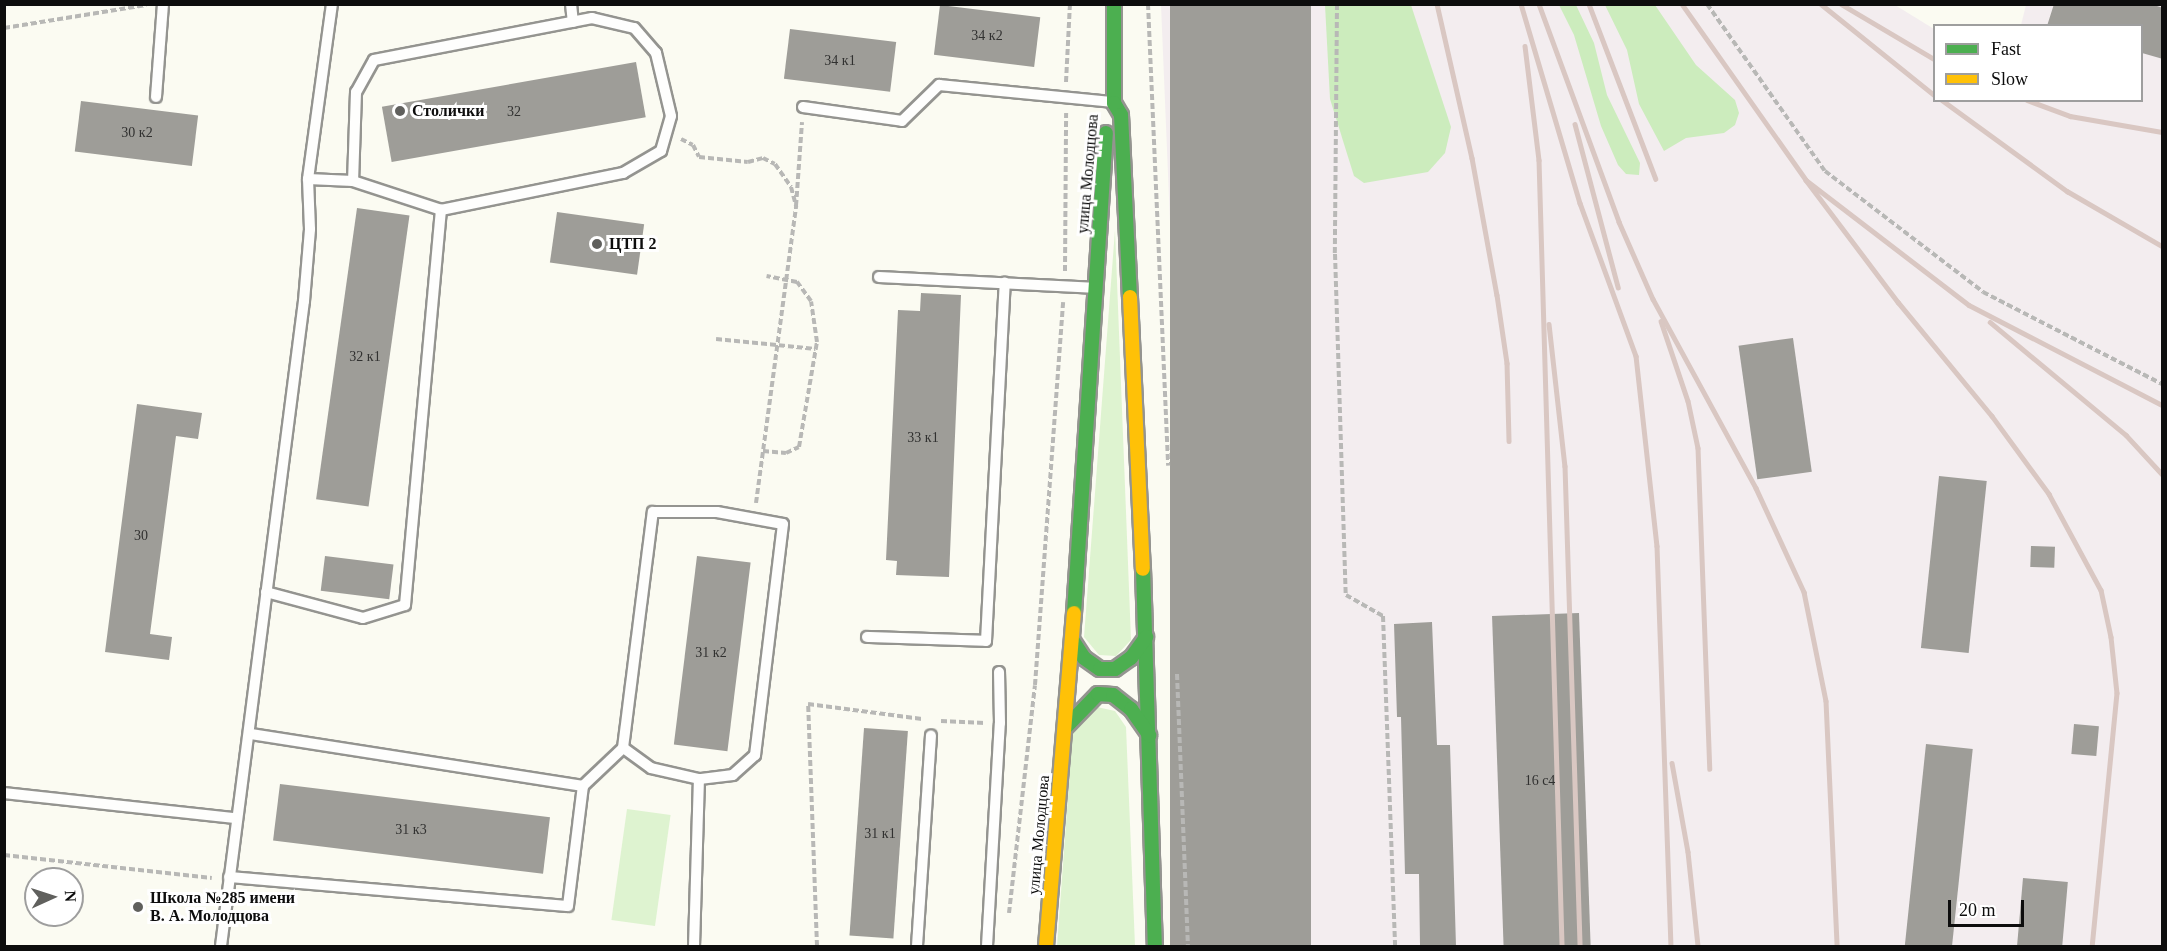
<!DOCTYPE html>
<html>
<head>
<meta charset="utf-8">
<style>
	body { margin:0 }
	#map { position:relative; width:2167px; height:951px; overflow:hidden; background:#fbfbf2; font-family:"Times New Roman",serif }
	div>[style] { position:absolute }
	.industrial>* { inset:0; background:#f3edef }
	.green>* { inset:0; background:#def3d0; transform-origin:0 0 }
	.forest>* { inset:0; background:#ccecbd }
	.building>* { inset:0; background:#9e9d98; transform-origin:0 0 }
	.path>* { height:4px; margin-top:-2px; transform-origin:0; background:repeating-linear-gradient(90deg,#b8b8b6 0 6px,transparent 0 9px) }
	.roads { filter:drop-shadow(2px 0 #949490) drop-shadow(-2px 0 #949490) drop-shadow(0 2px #949490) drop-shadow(0 -2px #949490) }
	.lane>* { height:10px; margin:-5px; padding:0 5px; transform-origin:5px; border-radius:5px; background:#fefefd }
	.fast>* { height:14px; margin:-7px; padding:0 7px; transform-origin:7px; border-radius:7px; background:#4caf50 }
	.slow>* { height:14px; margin:-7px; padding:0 7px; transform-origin:7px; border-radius:7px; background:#ffc107 }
	.rail>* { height:4.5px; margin:-2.25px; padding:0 2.25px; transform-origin:2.25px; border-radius:2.25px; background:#d9c7c2 }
	.dots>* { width:16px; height:16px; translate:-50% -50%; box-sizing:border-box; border:3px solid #fff; border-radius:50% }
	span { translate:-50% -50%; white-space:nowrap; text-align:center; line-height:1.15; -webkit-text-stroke:6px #fff; paint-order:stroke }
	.number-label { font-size:14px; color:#313130 }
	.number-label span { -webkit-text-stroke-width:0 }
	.poi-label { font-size:16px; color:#0d0d0d; font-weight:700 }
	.left { translate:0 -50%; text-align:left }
	.street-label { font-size:16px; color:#0d0d0d }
	.frame { position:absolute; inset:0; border:6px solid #0d0d0d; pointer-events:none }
	.legend { position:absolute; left:1933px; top:24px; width:210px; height:78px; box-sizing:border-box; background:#fff; border:2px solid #9e9e9e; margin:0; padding:8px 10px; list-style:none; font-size:18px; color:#0d0d0d }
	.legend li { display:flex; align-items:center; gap:12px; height:30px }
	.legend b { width:30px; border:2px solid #9e9e9e }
	.north { position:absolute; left:24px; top:867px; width:60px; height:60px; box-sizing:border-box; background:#fff; border:2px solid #9e9e9e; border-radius:50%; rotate:87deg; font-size:16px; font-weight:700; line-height:24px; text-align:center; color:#0d0d0d }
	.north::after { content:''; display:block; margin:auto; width:21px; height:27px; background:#60605d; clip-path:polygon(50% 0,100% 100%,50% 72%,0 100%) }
	.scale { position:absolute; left:1948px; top:900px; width:76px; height:27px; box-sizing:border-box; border:3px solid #0d0d0d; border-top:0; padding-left:8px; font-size:18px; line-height:21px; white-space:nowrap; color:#0d0d0d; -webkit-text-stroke:4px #fff; paint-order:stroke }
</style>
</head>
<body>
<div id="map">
	<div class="industrial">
		<i style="clip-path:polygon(1161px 5px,1895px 5px,1934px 29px,1934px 100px,2142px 100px,2142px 26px,2021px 25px,2026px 5px,2162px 5px,2162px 946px,1200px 946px)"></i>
	</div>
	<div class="green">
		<i style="clip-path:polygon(1115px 230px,1131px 640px,1116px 656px,1099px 655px,1084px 637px)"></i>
		<i style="clip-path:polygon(1097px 707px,1115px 711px,1126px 727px,1135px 946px,1057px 946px,1073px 729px)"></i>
		<i style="left:627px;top:809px;width:44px;height:112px;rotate:8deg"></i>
	</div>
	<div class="forest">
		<i style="clip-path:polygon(1325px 5px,1411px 5px,1451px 127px,1445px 153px,1428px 172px,1364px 183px,1354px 176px,1330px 99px)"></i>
		<i style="clip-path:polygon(1559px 5px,1576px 5px,1594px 43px,1607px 95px,1640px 163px,1639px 175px,1626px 174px,1618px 165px,1601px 126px,1574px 35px)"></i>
		<i style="clip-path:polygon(1605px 5px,1655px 5px,1696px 65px,1735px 100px,1739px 113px,1735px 125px,1724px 133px,1686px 138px,1664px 151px,1639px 104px,1627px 50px)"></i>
	</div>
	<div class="building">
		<i style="left:1170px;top:4px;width:141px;height:943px"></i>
		<i style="clip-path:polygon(2054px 4px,2151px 4px,2163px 8px,2163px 59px,2142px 53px,2142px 26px,2047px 26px)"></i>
		<i style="left:940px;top:5px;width:101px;height:50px;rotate:7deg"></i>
		<i style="left:790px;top:29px;width:107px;height:50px;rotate:7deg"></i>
		<i style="left:636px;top:62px;width:56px;height:258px;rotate:80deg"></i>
		<i style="left:81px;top:101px;width:118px;height:51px;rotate:7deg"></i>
		<i style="left:357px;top:208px;width:53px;height:294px;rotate:8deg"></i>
		<i style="left:557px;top:212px;width:88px;height:51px;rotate:8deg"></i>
		<i style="clip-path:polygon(921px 293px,961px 295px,949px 577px,896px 575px,897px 561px,886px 560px,898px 310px,920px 311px)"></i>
		<i style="left:1793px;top:338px;width:135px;height:55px;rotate:82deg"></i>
		<i style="clip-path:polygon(137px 404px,202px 413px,198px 439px,176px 436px,150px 634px,172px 637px,169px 660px,105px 652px)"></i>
		<i style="left:1939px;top:476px;width:48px;height:173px;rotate:6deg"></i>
		<i style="left:2031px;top:546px;width:24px;height:21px;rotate:2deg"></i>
		<i style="left:325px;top:556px;width:69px;height:35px;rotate:7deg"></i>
		<i style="left:697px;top:556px;width:54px;height:190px;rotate:7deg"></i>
		<i style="left:1579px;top:613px;width:333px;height:87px;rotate:88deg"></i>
		<i style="clip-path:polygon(1432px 622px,1437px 745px,1450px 745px,1456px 946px,1420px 946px,1419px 874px,1405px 874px,1401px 717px,1397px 717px,1394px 624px)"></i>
		<i style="left:2074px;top:724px;width:25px;height:30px;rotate:5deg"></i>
		<i style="left:864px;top:728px;width:44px;height:208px;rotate:4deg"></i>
		<i style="left:1926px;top:744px;width:47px;height:203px;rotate:6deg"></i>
		<i style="left:280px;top:784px;width:272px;height:57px;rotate:7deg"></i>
		<i style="left:2023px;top:878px;width:45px;height:68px;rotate:5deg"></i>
	</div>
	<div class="path">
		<i style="left:1148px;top:4px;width:462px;rotate:87.5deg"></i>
		<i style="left:1337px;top:4px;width:250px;rotate:90.5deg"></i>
		<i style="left:1335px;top:254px;width:341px;rotate:88.2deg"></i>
		<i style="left:1346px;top:595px;width:43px;rotate:29.6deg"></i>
		<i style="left:1383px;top:616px;width:330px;rotate:87.9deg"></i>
		<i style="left:1707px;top:4px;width:204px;rotate:54.8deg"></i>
		<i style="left:1825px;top:171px;width:199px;rotate:37.4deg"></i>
		<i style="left:1983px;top:292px;width:201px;rotate:27.2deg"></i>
		<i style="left:4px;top:28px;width:144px;rotate:-9.2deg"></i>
		<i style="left:1066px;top:82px;width:78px;rotate:-87.1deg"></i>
		<i style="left:681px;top:139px;width:13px;rotate:27deg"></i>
		<i style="left:693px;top:145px;width:13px;rotate:63deg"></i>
		<i style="left:699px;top:157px;width:49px;rotate:5.8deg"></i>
		<i style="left:748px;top:162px;width:16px;rotate:-15deg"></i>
		<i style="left:763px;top:158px;width:13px;rotate:27deg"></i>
		<i style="left:775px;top:164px;width:28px;rotate:55deg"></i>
		<i style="left:791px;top:187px;width:20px;rotate:75deg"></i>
		<i style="left:796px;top:206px;width:84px;rotate:-85.9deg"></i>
		<i style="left:1065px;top:271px;width:158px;rotate:-89.6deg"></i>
		<i style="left:716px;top:339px;width:100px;rotate:5.7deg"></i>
		<i style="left:763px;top:451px;width:23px;rotate:5deg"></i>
		<i style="left:786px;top:453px;width:14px;rotate:-25deg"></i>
		<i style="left:799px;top:447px;width:107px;rotate:-80.3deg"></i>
		<i style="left:817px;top:342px;width:41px;rotate:-98.3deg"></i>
		<i style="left:811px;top:301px;width:24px;rotate:-126deg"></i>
		<i style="left:797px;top:282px;width:31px;rotate:-169deg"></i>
		<i style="left:756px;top:503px;width:300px;rotate:-82.3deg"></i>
		<i style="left:1177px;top:674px;width:272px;rotate:87.7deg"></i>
		<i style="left:941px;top:721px;width:44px;rotate:2.6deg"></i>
		<i style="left:4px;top:855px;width:209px;rotate:6.3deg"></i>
		<i style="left:1009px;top:913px;width:229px;rotate:-83.5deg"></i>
		<i style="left:1035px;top:685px;width:384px;rotate:-85.8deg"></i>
		<i style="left:817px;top:946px;width:242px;rotate:-92.1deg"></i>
		<i style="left:808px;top:704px;width:115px;rotate:7.5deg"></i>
	</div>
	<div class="roads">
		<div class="lane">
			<i style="left:571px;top:4px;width:18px;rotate:84deg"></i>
			<i style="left:156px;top:97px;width:93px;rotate:-85.7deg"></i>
			<i style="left:803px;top:107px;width:100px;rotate:8deg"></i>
			<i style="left:902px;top:121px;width:52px;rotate:-44.2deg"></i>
			<i style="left:939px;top:85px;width:173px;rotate:5.6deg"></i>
			<i style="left:353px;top:181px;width:93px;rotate:18.2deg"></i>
			<i style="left:879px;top:277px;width:214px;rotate:2.9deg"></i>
			<i style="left:653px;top:512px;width:64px"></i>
			<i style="left:717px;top:512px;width:67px;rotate:10.3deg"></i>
			<i style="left:783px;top:524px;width:233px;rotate:96.9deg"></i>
			<i style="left:755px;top:755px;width:30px;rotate:138deg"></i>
			<i style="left:733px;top:775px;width:34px;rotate:173deg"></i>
			<i style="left:699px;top:779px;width:49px;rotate:-167.1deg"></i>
			<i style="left:651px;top:768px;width:34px;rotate:-144deg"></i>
			<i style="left:623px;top:748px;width:238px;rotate:-82.8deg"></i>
			<i style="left:266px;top:592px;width:100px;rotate:15deg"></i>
			<i style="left:363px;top:618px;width:44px;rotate:-17.2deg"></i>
			<i style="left:405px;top:605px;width:397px;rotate:-84.8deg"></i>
			<i style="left:441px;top:210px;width:186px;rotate:-11.5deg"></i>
			<i style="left:623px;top:173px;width:44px;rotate:-30.1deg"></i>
			<i style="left:661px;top:151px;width:36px;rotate:-74deg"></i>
			<i style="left:671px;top:116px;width:65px;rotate:-103.4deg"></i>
			<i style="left:656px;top:53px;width:33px;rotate:-131deg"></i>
			<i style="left:634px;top:28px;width:43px;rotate:-166.6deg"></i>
			<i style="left:592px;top:18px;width:222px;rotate:169.1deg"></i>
			<i style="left:374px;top:60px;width:37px;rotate:119deg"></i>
			<i style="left:356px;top:92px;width:89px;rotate:91.9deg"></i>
			<i style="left:353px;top:181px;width:45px;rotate:-177.5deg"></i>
			<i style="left:867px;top:637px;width:119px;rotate:1.9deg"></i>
			<i style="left:986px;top:641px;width:359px;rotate:-87deg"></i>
			<i style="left:583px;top:786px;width:55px;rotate:-43.5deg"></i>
			<i style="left:4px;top:793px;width:232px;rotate:6.2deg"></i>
			<i style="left:229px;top:877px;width:340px;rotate:4.9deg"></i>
			<i style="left:568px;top:906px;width:121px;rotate:-82.9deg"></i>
			<i style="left:583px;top:786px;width:336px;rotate:-171.1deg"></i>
			<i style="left:221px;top:946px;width:650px;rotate:-82.67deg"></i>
			<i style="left:304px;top:301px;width:72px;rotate:-85.2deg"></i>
			<i style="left:310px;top:229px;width:50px;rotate:-92.3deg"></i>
			<i style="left:308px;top:179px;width:177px;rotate:-82.2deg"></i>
			<i style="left:694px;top:946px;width:167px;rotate:-88.3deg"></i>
			<i style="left:917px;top:946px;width:211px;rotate:-86.2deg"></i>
			<i style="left:987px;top:946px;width:223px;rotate:-86.7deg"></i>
			<i style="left:1000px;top:723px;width:51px;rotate:-91.1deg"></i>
		</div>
		<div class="fast">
			<i style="left:1114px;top:4px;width:99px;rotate:90deg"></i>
			<i style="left:1114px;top:103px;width:14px;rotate:60deg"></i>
			<i style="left:1121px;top:115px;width:182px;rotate:87.2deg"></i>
			<i style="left:1143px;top:569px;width:377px;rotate:88.2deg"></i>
			<i style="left:1074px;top:613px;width:481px;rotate:-86.2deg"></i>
			<i style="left:1073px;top:641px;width:20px;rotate:57deg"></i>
			<i style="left:1084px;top:658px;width:19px;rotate:35deg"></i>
			<i style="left:1100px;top:669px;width:15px"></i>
			<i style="left:1115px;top:669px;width:19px;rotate:-35deg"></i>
			<i style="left:1131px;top:658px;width:26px;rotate:-54deg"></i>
			<i style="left:1066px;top:727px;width:46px;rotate:-45.9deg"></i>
			<i style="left:1098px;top:694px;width:15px;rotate:4deg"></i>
			<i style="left:1113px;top:695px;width:23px;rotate:38deg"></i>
			<i style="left:1131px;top:709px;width:32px;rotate:55deg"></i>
		</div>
		<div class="slow">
			<i style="left:1130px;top:297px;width:272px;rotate:87.3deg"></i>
			<i style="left:1046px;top:946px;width:334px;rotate:-85.2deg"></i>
		</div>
	</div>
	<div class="rail">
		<i style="left:1437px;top:4px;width:158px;rotate:77.2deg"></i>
		<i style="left:1472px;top:158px;width:139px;rotate:79.7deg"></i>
		<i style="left:1497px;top:295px;width:69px;rotate:81.6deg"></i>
		<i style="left:1507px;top:363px;width:78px;rotate:88.5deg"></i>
		<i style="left:1521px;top:4px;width:208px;rotate:73.5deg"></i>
		<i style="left:1580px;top:203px;width:163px;rotate:69.9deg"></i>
		<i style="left:1636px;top:356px;width:191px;rotate:83.7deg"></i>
		<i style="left:1657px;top:546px;width:400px;rotate:88deg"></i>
		<i style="left:1539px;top:4px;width:232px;rotate:69.8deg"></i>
		<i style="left:1619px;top:222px;width:84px;rotate:66.2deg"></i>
		<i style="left:1653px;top:299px;width:215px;rotate:61.4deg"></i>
		<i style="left:1756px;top:488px;width:115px;rotate:65.2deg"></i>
		<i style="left:1804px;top:592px;width:111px;rotate:78.6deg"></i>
		<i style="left:1826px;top:701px;width:245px;rotate:87.4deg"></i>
		<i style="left:1589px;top:4px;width:187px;rotate:69.1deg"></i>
		<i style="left:1682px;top:4px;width:215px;rotate:54.8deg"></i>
		<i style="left:1806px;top:180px;width:205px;rotate:37.5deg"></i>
		<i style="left:1969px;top:305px;width:217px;rotate:27.4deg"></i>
		<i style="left:1821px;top:4px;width:145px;rotate:38.8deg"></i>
		<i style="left:1841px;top:4px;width:108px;rotate:30.6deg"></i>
		<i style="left:1525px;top:46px;width:115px;rotate:83deg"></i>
		<i style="left:1539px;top:160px;width:786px;rotate:88.32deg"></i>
		<i style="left:1942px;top:100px;width:155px;rotate:36.1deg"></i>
		<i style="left:2067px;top:191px;width:110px;rotate:30.1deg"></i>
		<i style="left:2027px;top:100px;width:46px;rotate:20.4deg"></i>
		<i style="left:2070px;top:116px;width:93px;rotate:9.9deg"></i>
		<i style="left:1575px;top:124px;width:169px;rotate:75.2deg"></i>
		<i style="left:1806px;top:180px;width:153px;rotate:53deg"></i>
		<i style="left:1898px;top:302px;width:148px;rotate:50.5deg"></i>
		<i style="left:1992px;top:416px;width:97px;rotate:53.8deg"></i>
		<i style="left:2049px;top:494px;width:109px;rotate:61.6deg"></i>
		<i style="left:2101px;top:590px;width:48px;rotate:78deg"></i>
		<i style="left:2111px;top:637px;width:56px;rotate:83.9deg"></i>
		<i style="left:2117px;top:693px;width:254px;rotate:95.6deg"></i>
		<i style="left:1661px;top:321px;width:84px;rotate:71.4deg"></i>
		<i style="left:1688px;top:401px;width:48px;rotate:78deg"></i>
		<i style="left:1698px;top:448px;width:321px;rotate:87.9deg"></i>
		<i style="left:1990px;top:322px;width:177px;rotate:39.7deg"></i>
		<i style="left:2126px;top:435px;width:53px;rotate:47.3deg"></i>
		<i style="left:1549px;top:324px;width:143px;rotate:83.6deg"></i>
		<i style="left:1565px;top:466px;width:480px;rotate:88.2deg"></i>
		<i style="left:1672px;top:763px;width:90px;rotate:79.8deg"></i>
		<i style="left:1688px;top:852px;width:95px;rotate:83.9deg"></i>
	</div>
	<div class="dots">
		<i style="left:400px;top:111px;background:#60605d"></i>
		<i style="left:597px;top:244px;background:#60605d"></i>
		<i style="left:138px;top:907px;background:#60605d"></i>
	</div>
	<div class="number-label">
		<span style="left:987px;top:36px">34 к2</span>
		<span style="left:840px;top:61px">34 к1</span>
		<span style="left:514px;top:112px">32</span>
		<span style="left:137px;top:133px">30 к2</span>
		<span style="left:365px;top:357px">32 к1</span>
		<span style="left:923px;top:438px">33 к1</span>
		<span style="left:141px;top:536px">30</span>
		<span style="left:711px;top:653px">31 к2</span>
		<span style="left:1540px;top:781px">16 с4</span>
		<span style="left:411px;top:830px">31 к3</span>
		<span style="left:880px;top:834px">31 к1</span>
	</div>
	<div class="poi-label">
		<span class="left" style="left:412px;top:111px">Столички</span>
		<span class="left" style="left:609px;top:244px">ЦТП 2</span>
		<span class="left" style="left:150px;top:907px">Школа №285 имени<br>В. А. Молодцова</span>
	</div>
	<div class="street-label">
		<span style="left:1088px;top:174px;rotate:-85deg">улица Молодцова</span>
		<span style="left:1039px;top:835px;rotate:-85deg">улица Молодцова</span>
	</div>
	<div class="frame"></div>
	<ul class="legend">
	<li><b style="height:8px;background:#4caf50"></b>Fast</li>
	<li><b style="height:8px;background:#ffc107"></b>Slow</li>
	</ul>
	<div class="north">N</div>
	<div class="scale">20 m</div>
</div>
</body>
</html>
